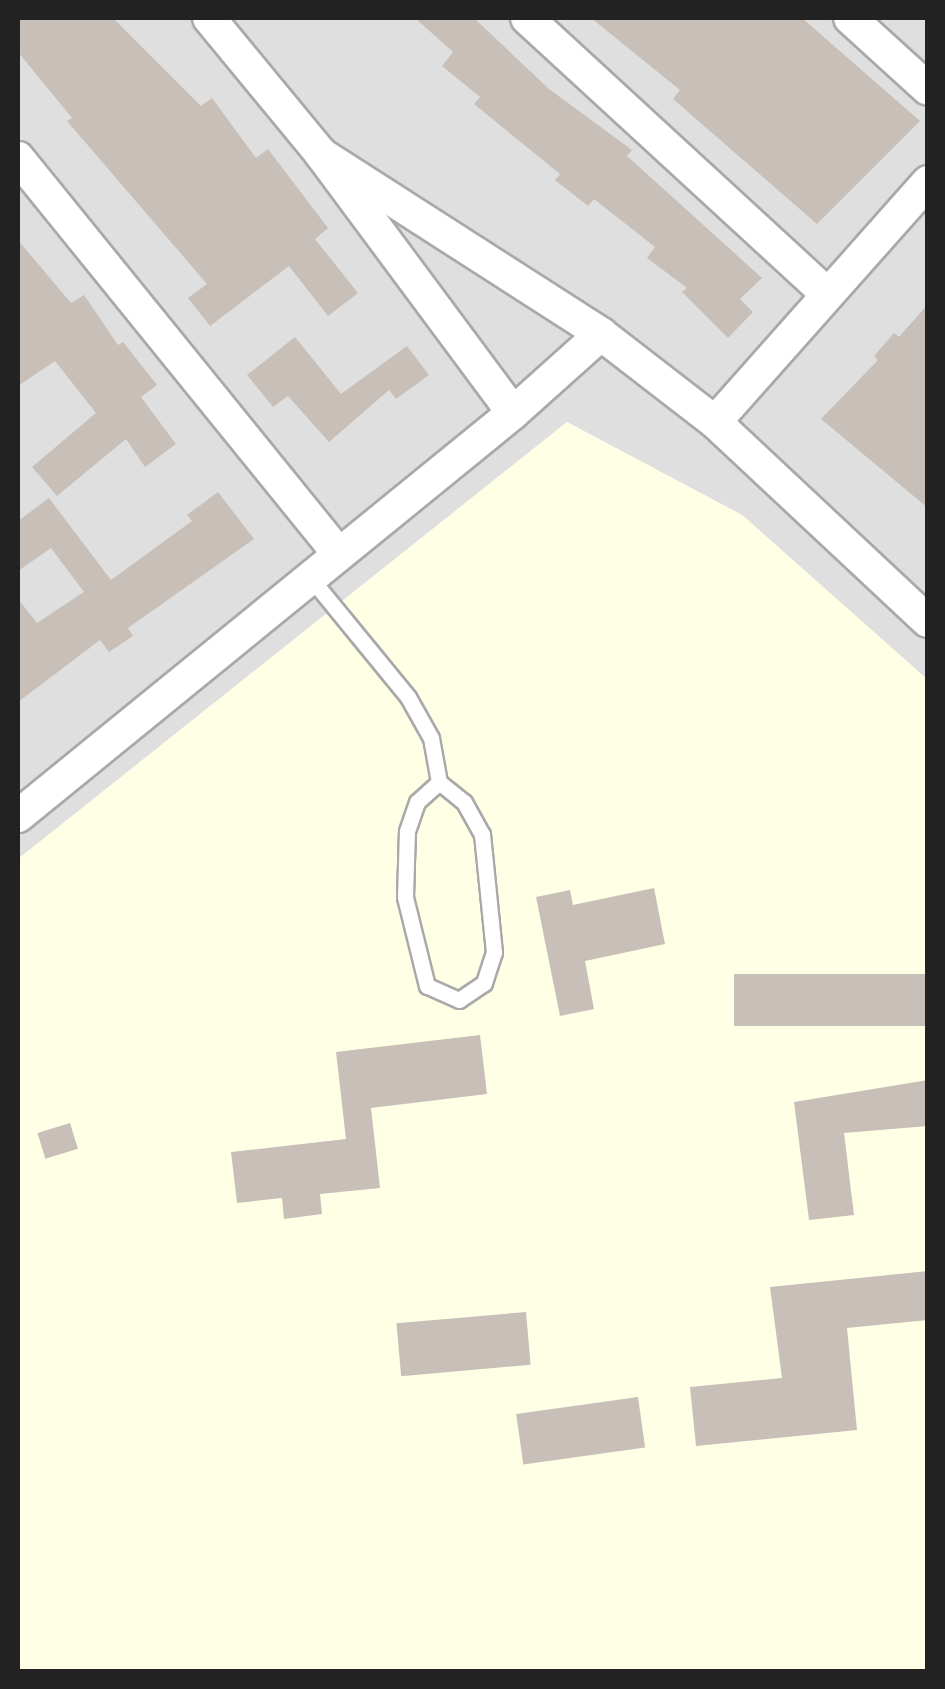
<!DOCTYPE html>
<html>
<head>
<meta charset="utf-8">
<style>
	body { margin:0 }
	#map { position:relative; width:945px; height:1689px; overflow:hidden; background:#f2efe9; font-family:"Golos Text",sans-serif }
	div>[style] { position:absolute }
	.residential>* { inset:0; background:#e0dfdf }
	.education>* { inset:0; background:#ffffe5 }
	.building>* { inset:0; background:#c7bfb8; transform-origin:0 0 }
	.roads { filter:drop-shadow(2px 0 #a9a9a9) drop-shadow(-2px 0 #a9a9a9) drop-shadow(0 2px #a9a9a9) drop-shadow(0 -2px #a9a9a9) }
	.lane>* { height:15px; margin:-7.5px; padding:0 7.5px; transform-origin:7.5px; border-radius:7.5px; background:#fff }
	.street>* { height:32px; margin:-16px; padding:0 16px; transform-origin:16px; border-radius:16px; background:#fff }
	span { translate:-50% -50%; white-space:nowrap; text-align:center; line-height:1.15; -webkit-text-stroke:10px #fff; paint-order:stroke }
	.frame { position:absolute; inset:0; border:20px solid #222; pointer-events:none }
</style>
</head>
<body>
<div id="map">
	<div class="residential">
		<i style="clip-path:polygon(18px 18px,927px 18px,927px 679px,742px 515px,567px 422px,18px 859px)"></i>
	</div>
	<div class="education">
		<i style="clip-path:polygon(567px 422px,742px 515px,927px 679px,927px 1671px,18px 1672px,18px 859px)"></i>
	</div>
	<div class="building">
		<i style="clip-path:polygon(18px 18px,113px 18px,201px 106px,212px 98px,256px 158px,268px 149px,328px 228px,315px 239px,358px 293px,328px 316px,289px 266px,210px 326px,188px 298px,207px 284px,67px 121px,72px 118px,18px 52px)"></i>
		<i style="clip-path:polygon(415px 18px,474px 18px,549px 89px,632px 150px,627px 156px,762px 278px,740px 299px,753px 312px,728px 338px,682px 292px,687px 288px,647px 258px,655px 247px,594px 199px,588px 206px,555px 180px,560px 174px,474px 104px,480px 97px,442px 66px,453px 52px)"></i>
		<i style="clip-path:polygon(591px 18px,802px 18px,920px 121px,817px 224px,673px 99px,680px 90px)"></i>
		<i style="clip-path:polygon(18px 240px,71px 303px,84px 295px,118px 345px,123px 342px,157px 385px,141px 397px,176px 444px,145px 467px,126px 439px,57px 496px,32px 467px,96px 413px,55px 361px,18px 386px)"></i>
		<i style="clip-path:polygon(928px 304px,928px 508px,821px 419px,878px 360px,874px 356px,894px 333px,899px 337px)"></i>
		<i style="clip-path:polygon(295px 337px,341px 394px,407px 346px,429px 375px,396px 399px,389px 390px,329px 442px,288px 396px,273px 407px,247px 375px)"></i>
		<i style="clip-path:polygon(218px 492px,254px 539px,128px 628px,133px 636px,109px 652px,100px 640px,18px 702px,18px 599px,37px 623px,84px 592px,51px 548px,18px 571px,18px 521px,49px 498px,111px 580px,192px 521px,187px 515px)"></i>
		<i style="clip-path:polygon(654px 888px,665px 944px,585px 961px,594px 1009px,560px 1016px,536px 897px,570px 890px,573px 905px)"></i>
		<i style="left:928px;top:974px;width:52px;height:194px;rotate:90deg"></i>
		<i style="clip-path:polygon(480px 1035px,487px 1094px,371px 1108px,380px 1188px,320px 1194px,322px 1214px,284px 1219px,282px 1198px,237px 1203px,231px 1152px,346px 1139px,336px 1052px)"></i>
		<i style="clip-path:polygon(928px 1080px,928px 1126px,844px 1133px,854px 1215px,809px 1220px,794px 1102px)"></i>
		<i style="left:70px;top:1123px;width:27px;height:34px;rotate:73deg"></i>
		<i style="clip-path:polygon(928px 1271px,928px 1320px,847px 1328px,857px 1430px,696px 1446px,690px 1387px,782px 1378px,770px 1287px)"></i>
		<i style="left:526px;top:1312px;width:53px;height:130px;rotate:85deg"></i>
		<i style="left:638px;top:1397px;width:51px;height:123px;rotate:82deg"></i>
	</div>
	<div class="roads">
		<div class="lane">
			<i style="left:309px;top:576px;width:156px;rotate:50.7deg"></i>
			<i style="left:408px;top:697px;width:47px;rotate:60.7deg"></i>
			<i style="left:431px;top:738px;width:45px;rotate:79.7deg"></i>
			<i style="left:439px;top:782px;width:32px;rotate:39deg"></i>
			<i style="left:464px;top:802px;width:37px;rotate:61deg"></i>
			<i style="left:482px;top:834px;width:119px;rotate:84.2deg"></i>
			<i style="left:494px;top:952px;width:33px;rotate:108deg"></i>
			<i style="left:484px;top:983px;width:30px;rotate:146deg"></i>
			<i style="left:459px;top:1000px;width:35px;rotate:-156deg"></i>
			<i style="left:427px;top:986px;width:92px;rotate:-103.9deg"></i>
			<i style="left:405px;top:897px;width:66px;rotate:-88.3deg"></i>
			<i style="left:407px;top:831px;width:31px;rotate:-71deg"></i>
			<i style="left:417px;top:802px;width:30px;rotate:-42deg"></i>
		</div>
		<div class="street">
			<i style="left:209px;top:18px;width:176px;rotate:50.5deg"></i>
			<i style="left:321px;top:154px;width:322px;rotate:53.4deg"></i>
			<i style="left:527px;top:18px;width:405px;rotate:42.6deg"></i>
			<i style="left:850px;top:18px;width:105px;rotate:42.3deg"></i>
			<i style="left:321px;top:154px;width:333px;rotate:32.7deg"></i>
			<i style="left:601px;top:334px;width:144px;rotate:37.7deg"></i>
			<i style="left:715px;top:422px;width:291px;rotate:43.1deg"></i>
			<i style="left:18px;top:158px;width:508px;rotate:50.99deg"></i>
			<i style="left:715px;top:422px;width:321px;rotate:-48.4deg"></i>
			<i style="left:18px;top:816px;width:638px;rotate:-39.15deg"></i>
			<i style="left:513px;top:413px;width:118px;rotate:-41.9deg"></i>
		</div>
	</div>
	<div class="frame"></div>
</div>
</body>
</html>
